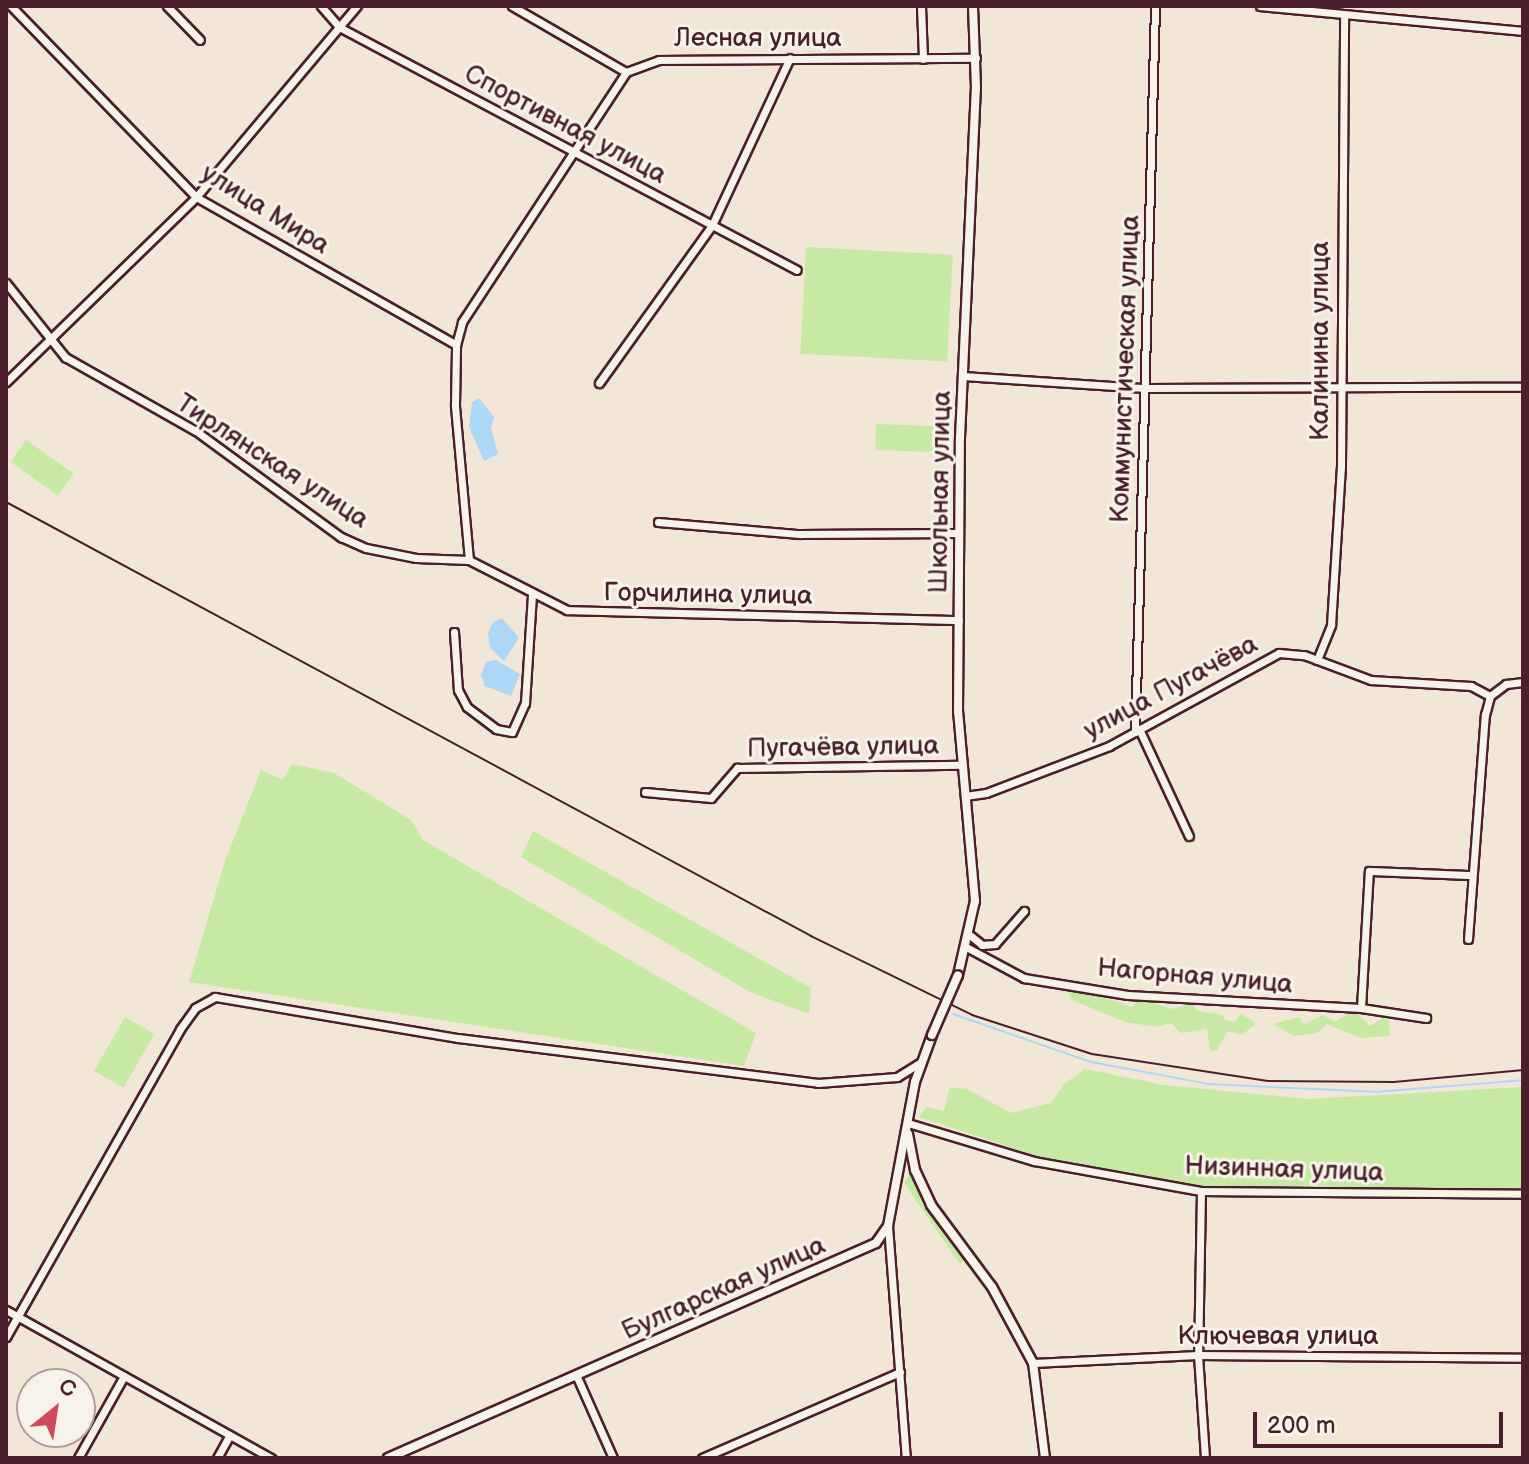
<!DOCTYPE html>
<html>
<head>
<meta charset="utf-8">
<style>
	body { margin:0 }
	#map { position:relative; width:1529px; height:1464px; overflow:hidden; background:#f2e7d6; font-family:"Balsamiq Sans",sans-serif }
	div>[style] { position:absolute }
	.green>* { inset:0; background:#c6eaa4; transform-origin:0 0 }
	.water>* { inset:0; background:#acd7f7 }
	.stream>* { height:2px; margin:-1px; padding:0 1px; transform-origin:1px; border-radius:1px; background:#acd7f7 }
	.roads { filter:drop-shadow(2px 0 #4a1f2b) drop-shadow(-2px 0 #4a1f2b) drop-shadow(0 2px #4a1f2b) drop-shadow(0 -2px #4a1f2b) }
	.minor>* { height:7px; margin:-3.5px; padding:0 3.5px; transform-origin:3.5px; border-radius:3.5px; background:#f7f3e8 }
	.tertiary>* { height:8px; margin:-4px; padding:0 4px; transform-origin:4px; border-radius:4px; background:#f7f3e8 }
	.rail>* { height:2px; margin:-1px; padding:0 1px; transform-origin:1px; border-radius:1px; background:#4a1f2b }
	.bridges { filter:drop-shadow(2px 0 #4a1f2b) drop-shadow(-2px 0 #4a1f2b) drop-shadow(0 2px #4a1f2b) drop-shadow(0 -2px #4a1f2b) }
	.tertiary-bridge>* { height:8px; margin:-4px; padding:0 4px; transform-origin:4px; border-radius:4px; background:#f7f3e8 }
	span { translate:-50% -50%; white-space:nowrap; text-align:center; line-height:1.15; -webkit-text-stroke:6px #f7f3e8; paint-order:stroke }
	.street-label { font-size:26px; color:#4a1f2b }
	.frame { position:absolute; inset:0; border:8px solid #4a1f2b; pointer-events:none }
	.north { position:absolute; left:16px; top:1368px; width:80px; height:80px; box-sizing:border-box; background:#f7f3e8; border:2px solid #b29e9c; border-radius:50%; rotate:30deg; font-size:22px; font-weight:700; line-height:32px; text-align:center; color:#4a1f2b }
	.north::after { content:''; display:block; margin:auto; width:28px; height:36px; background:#d1495b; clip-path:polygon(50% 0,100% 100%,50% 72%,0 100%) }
	.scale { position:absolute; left:1253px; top:1412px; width:250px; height:36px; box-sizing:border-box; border:4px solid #4a1f2b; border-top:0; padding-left:10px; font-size:24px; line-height:28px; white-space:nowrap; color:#4a1f2b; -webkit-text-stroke:6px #f7f3e8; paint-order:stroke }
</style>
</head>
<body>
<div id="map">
	<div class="green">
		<i style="left:806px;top:247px;width:147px;height:107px;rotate:3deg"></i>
		<i style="left:876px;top:424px;width:69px;height:26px;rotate:2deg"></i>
		<i style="left:26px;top:440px;width:58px;height:27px;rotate:35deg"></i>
		<i style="clip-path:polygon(292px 764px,334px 773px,411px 820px,423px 840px,756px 1033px,744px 1066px,189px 982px,225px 861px,261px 770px,283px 780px)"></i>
		<i style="clip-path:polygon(533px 831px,811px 988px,809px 1014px,750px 992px,521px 857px)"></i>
		<i style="clip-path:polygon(1077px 989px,1132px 1007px,1139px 999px,1173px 1009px,1191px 1003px,1198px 1011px,1223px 1015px,1225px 1020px,1235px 1022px,1241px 1014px,1256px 1023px,1242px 1035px,1228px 1031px,1217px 1050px,1210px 1051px,1207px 1029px,1181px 1033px,1171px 1023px,1156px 1027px,1125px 1022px,1072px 1000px,1068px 993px)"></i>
		<i style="clip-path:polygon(1354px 1010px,1370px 1026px,1383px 1018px,1389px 1021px,1390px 1036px,1360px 1038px,1327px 1024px,1317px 1033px,1294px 1036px,1273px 1024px,1299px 1017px,1304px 1024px,1323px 1015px,1335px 1022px)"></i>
		<i style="left:125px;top:1017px;width:34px;height:62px;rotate:30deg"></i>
		<i style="clip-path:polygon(1085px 1069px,1164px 1085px,1308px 1099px,1523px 1087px,1523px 1191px,1221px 1189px,1058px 1163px,919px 1117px,926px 1107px,944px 1111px,950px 1087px,967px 1089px,1011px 1113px,1051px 1103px,1064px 1084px)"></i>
		<i style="clip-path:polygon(910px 1173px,965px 1260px,960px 1264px,904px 1183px)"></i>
	</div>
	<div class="water">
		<i style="clip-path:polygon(479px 398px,494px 417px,491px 428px,498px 454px,484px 461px,469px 427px,472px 402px)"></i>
		<i style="clip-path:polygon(502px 618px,519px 638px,504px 661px,490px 648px,488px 633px,493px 622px)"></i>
		<i style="clip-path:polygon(496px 660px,520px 674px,511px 696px,485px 686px,481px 675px,486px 662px)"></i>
	</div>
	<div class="stream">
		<i style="left:953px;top:1014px;width:146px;rotate:19.2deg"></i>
		<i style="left:1091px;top:1062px;width:119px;rotate:10.6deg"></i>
		<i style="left:1208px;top:1084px;width:167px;rotate:2.7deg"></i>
		<i style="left:1375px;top:1092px;width:148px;rotate:-4.6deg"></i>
	</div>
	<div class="roads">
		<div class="minor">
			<i style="left:11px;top:6px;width:266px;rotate:45.9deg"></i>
			<i style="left:196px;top:197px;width:299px;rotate:29.6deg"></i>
			<i style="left:167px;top:6px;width:47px;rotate:45.9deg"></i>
			<i style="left:321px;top:6px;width:28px;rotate:49deg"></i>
			<i style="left:339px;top:27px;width:518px;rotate:27.95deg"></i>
			<i style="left:512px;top:6px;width:132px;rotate:30.1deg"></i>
			<i style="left:626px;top:72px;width:35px;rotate:-20deg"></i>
			<i style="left:659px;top:60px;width:317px;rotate:-0.4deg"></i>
			<i style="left:921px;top:6px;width:53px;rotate:87.8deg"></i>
			<i style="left:1260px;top:6px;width:264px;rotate:5.4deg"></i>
			<i style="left:6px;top:283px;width:95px;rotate:51.4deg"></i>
			<i style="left:65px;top:357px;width:150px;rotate:29.5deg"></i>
			<i style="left:196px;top:431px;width:180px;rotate:36.2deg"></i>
			<i style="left:341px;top:537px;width:27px;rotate:24deg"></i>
			<i style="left:366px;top:548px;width:51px;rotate:11.3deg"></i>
			<i style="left:416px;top:558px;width:53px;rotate:2.2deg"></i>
			<i style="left:469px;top:560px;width:110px;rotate:27deg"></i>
			<i style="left:567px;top:610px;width:392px;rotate:1.5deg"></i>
			<i style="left:963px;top:376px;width:183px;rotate:3.8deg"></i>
			<i style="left:1146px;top:388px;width:377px;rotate:-0.2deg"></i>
			<i style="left:6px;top:382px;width:265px;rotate:-44.2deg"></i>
			<i style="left:196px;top:197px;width:250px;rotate:-49.9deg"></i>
			<i style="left:599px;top:383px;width:194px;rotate:-54.4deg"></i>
			<i style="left:712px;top:225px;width:184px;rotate:-65deg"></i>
			<i style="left:658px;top:522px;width:142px;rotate:4.9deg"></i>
			<i style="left:799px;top:534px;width:160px;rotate:-0.4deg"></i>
			<i style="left:469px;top:560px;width:156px;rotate:-95.2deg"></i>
			<i style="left:455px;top:405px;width:60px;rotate:-89deg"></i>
			<i style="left:456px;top:345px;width:24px;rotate:-75deg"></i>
			<i style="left:462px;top:322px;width:299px;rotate:-56.7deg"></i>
			<i style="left:454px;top:632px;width:58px;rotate:86.1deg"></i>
			<i style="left:458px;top:690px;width:19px;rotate:62deg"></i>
			<i style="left:467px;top:707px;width:36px;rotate:37deg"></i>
			<i style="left:496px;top:729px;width:16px;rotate:11deg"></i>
			<i style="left:512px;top:732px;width:32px;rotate:-66deg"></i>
			<i style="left:525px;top:703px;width:107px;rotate:-86.3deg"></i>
			<i style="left:1317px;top:660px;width:38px;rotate:-68deg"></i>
			<i style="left:1331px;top:625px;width:160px;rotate:-86.4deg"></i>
			<i style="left:1341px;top:465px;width:448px;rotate:-89.6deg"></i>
			<i style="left:1139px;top:729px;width:118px;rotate:65deg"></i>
			<i style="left:1135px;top:732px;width:726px;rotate:-88.42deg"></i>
			<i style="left:645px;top:792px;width:66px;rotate:5.2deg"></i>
			<i style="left:711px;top:798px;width:40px;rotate:-49deg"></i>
			<i style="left:737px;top:768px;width:224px;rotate:-0.8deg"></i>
			<i style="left:965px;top:796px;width:21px;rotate:-8deg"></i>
			<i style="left:986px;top:793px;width:132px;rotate:-20.9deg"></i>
			<i style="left:1109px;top:746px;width:194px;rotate:-28.7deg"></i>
			<i style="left:1279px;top:653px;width:25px;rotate:5deg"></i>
			<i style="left:1304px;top:655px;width:72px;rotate:20.5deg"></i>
			<i style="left:1371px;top:680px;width:100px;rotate:3.4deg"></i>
			<i style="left:1471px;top:686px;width:21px;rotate:28deg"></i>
			<i style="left:971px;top:936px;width:14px;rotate:39deg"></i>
			<i style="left:982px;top:945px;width:13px;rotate:-4deg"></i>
			<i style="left:995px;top:944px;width:44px;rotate:-48.7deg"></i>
			<i style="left:1468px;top:939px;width:225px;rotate:-85.7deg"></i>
			<i style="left:1485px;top:715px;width:20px;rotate:-75deg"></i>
			<i style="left:1490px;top:696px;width:20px;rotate:-37deg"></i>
			<i style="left:1506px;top:684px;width:17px;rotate:-7deg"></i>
			<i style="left:968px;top:948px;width:64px;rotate:28.2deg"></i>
			<i style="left:1024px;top:978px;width:105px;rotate:9.3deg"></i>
			<i style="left:1128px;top:995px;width:233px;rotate:3.2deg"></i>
			<i style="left:1361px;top:1008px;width:66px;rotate:8.7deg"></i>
			<i style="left:1361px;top:1008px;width:137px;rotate:-86.7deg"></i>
			<i style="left:1369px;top:871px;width:101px;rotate:2.3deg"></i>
			<i style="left:908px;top:1123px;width:132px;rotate:16.8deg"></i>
			<i style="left:1034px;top:1161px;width:170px;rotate:10.2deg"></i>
			<i style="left:1201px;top:1191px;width:322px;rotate:0.5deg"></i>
			<i style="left:1201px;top:1191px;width:164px;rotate:91deg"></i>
			<i style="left:1198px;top:1355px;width:103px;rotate:86.1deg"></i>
			<i style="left:888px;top:1226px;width:233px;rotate:85.6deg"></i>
			<i style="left:6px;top:1310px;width:304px;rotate:29.2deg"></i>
			<i style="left:6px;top:1337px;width:354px;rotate:-60.5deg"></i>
			<i style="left:180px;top:1029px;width:26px;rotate:-54deg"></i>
			<i style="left:195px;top:1008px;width:23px;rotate:-29deg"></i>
			<i style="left:215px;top:997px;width:246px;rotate:9.6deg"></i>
			<i style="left:458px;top:1038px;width:363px;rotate:7.1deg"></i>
			<i style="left:818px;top:1083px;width:79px;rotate:-4.3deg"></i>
			<i style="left:897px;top:1077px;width:28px;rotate:-32deg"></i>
			<i style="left:1033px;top:1363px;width:165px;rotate:-2.8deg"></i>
			<i style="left:1198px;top:1355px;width:325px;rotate:0.5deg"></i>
			<i style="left:577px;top:1377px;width:89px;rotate:66deg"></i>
			<i style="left:78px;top:1458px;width:94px;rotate:-60.7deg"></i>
			<i style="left:217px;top:1458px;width:26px;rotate:-61deg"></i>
			<i style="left:702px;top:1458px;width:216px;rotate:-23.5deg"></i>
		</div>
		<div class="tertiary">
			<i style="left:958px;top:975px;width:76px;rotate:-77.1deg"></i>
			<i style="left:975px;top:901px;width:190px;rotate:-95.1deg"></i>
			<i style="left:958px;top:712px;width:274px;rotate:-89.6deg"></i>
			<i style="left:960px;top:438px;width:350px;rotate:-87.4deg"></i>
			<i style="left:976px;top:88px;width:82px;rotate:-92.1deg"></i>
			<i style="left:908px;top:1134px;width:37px;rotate:79deg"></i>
			<i style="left:915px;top:1170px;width:38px;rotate:65deg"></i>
			<i style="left:931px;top:1205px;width:102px;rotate:53.4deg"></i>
			<i style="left:992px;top:1287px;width:86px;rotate:61.7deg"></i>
			<i style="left:1033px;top:1363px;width:96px;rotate:82.8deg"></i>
			<i style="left:388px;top:1458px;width:533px;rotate:-23.78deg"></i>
			<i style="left:876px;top:1243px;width:21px;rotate:-55deg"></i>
			<i style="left:888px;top:1226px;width:147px;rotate:-79.4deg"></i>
			<i style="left:915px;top:1082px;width:50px;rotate:-70.1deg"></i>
		</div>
	</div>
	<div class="rail">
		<i style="left:6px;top:502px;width:915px;rotate:28.33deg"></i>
		<i style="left:811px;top:936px;width:179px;rotate:26.1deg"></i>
		<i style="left:972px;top:1015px;width:126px;rotate:18deg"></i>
		<i style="left:1092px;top:1054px;width:178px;rotate:8.7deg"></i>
		<i style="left:1268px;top:1081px;width:126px;rotate:0.5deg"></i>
		<i style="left:1394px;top:1082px;width:130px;rotate:-5.3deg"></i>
	</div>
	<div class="bridges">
		<div class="tertiary-bridge">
			<i style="left:932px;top:1035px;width:65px;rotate:-66.6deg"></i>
		</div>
	</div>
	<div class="street-label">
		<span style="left:758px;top:39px">Лесная улица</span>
		<span style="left:565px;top:125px;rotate:28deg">Спортивная улица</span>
		<span style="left:265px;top:210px;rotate:32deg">улица Мира</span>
		<span style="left:1321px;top:341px;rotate:-90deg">Калинина улица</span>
		<span style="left:1126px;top:369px;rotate:-88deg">Коммунистическая улица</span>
		<span style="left:272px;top:462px;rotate:33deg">Тирлянская улица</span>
		<span style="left:941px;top:492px;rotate:-89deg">Школьная улица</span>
		<span style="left:708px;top:595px;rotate:1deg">Горчилина улица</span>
		<span style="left:1171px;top:688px;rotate:-28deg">улица Пугачёва</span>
		<span style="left:843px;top:748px;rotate:-1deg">Пугачёва улица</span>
		<span style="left:1195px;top:977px;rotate:5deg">Нагорная улица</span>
		<span style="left:1284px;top:1170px;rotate:2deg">Низинная улица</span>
		<span style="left:724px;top:1289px;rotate:-24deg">Булгарская улица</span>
		<span style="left:1278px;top:1337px">Ключевая улица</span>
	</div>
	<div class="frame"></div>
	<div class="north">С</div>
	<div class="scale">200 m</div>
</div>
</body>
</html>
